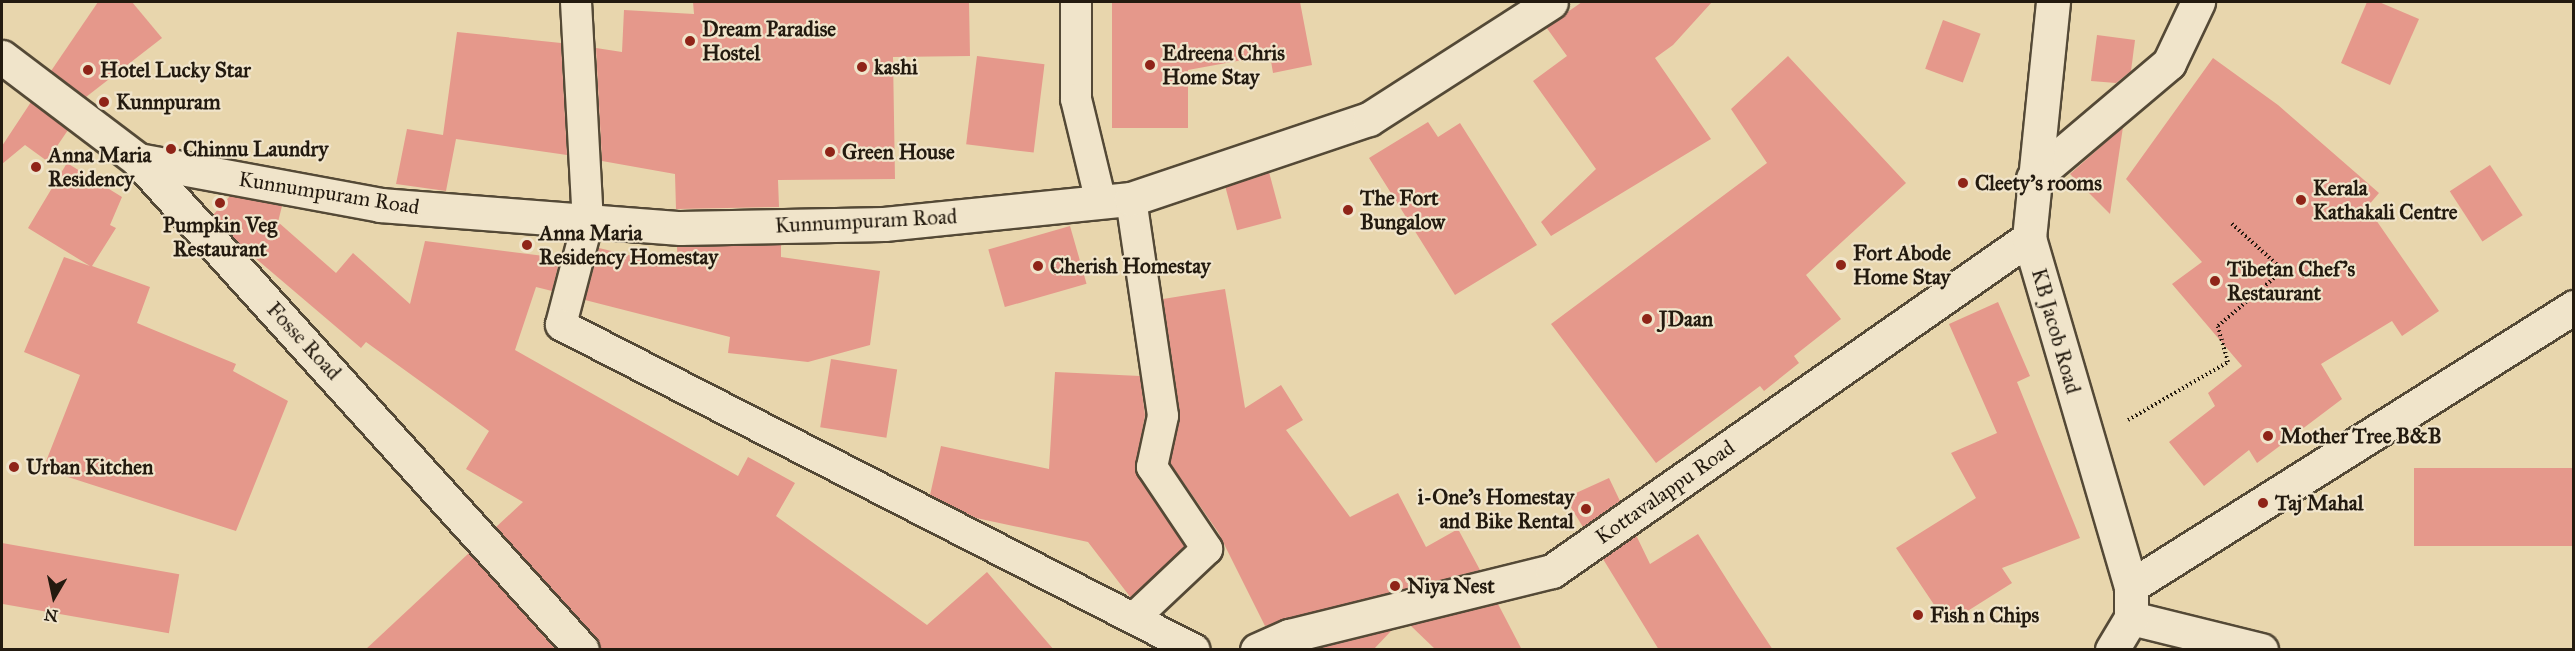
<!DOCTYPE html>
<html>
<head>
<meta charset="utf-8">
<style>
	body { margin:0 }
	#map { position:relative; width:2575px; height:651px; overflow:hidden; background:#e8d6ad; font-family:"IM FELL Great Primer",serif }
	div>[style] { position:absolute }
	.building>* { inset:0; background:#e5988b; transform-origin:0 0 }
	.path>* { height:4px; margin-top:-2px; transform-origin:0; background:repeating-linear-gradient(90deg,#231a0f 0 1.5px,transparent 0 4.5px) }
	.roads { filter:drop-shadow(2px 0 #544936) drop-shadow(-2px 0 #544936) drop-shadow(0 2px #544936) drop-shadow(0 -2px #544936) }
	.service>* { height:30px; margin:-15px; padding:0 15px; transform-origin:15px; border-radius:15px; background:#f0e4ca }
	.minor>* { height:33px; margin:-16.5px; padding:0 16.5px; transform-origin:16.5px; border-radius:16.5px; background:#f0e4ca }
	.tertiary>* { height:33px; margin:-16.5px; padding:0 16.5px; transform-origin:16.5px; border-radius:16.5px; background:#f0e4ca }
	.secondary>* { height:33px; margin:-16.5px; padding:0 16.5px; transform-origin:16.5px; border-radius:16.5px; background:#f0e4ca }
	.dots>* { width:16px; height:16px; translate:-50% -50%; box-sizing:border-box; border:3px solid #f0e4ca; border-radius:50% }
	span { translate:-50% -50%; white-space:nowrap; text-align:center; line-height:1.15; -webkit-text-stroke:4.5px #f0e4ca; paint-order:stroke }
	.poi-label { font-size:21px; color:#231a0f; font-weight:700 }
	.left { translate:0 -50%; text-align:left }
	.right { translate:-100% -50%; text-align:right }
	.street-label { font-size:21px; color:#231a0f }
	.frame { position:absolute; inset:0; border:3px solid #231a0f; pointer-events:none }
	.north { position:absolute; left:24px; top:567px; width:60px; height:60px; -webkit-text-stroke:4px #f0e4ca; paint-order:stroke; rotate:189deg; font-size:16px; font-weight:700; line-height:24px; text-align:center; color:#231a0f }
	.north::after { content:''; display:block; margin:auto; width:21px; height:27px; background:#231a0f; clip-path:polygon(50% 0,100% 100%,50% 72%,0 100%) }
</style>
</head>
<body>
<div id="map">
	<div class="building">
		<i style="clip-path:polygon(98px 2px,132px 2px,162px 38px,86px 97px,51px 71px)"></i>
		<i style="clip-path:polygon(693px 2px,969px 2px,970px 56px,893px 57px,895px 179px,778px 180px,779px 207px,676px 209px,675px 174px,602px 161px,596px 48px,622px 52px,624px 10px,694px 14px)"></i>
		<i style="clip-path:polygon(1112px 2px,1300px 2px,1312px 65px,1273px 73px,1270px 55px,1188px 70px,1188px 128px,1112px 128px)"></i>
		<i style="clip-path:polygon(1582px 2px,1712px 2px,1673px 45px,1655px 58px,1711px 139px,1551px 236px,1541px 222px,1596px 169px,1533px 81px,1567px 56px,1546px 27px)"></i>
		<i style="clip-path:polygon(2367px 2px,2379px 2px,2419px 19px,2390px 85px,2341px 63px)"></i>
		<i style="left:1943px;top:20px;width:40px;height:52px;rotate:20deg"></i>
		<i style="clip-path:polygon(457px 32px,561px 43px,567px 155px,456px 139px,446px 191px,396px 184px,407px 129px,443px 135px)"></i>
		<i style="clip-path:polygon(2097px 35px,2135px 40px,2131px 71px,2116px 83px,2091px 81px)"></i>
		<i style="left:977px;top:56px;width:68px;height:89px;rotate:7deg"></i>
		<i style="clip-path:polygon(1788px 56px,1906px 183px,1806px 275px,1841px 319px,1794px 356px,1799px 363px,1764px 391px,1760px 386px,1656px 463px,1551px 324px,1767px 163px,1731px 109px)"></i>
		<i style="clip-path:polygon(2213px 58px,2278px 105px,2379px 193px,2367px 207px,2439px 311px,2402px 336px,2392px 321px,2321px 364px,2342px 399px,2257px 463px,2249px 450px,2204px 486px,2169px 442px,2215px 406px,2208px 393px,2242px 366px,2172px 284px,2202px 262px,2126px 179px)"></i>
		<i style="clip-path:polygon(31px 102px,68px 130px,47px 161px,25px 145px,2px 164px,2px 146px)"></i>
		<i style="clip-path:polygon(1428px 122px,1438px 137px,1460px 123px,1537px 245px,1455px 295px,1369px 158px)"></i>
		<i style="clip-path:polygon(2123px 127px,2110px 214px,2070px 174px)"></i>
		<i style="clip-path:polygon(67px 163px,122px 197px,110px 225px,116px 228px,92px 266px,150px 287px,137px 323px,236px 364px,233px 371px,288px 401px,236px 531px,43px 469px,80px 375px,24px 352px,64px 257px,90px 266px,28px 228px)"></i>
		<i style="left:2490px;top:165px;width:60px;height:48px;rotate:57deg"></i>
		<i style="left:1269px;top:172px;width:48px;height:46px;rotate:75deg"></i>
		<i style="clip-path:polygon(230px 196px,282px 206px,278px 222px,336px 273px,353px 253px,410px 304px,425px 241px,560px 258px,552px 291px,536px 287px,515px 350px,738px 476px,748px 457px,795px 483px,776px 516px,927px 625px,987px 572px,1054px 650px,600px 650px,596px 637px,496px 527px,523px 502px,466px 469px,489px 431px,366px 342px,361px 348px,241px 246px,213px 215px)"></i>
		<i style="left:1070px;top:226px;width:60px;height:85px;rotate:74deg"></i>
		<i style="clip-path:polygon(781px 245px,781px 257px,880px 271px,870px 345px,808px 362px,728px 353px,730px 337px,585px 300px,599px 248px,678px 267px,677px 247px)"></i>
		<i style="clip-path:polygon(1225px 289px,1245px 408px,1281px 385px,1303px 420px,1286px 430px,1350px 517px,1398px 493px,1426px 547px,1458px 529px,1480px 570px,1265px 626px,1218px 532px,1170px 463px,1180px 414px,1163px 299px)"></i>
		<i style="clip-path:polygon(1998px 302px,2030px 376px,2017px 382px,2080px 538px,2002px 568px,2012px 583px,1947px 624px,1896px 548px,1976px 498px,1951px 453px,1997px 433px,1949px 324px)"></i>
		<i style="left:831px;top:359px;width:67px;height:69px;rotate:9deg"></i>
		<i style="clip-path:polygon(1055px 372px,1140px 376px,1145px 415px,1135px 471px,1185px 546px,1131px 598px,1088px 542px,976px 518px,930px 495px,941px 446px,1049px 469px)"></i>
		<i style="left:2574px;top:468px;width:78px;height:160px;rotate:90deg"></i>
		<i style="clip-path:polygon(1609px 478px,1620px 501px,1583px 527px,1565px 498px)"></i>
		<i style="clip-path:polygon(1698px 534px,1736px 594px,1773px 650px,1659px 650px,1603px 559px,1636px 535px,1650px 564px)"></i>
		<i style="left:2px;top:543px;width:180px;height:60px;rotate:10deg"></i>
		<i style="clip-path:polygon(469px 553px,556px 650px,365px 650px)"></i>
		<i style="clip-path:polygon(1498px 604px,1522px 650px,1436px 650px,1410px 625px)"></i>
		<i style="clip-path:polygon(1392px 630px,1373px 650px,1313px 650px)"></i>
	</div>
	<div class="path">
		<i style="left:2128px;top:420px;width:116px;rotate:-30.1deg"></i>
		<i style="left:2228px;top:362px;width:37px;rotate:-106deg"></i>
		<i style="left:2218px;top:326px;width:86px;rotate:-40.7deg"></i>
		<i style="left:2283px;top:270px;width:70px;rotate:-137.9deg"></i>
	</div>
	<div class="roads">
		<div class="service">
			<i style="left:576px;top:2px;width:219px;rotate:86.9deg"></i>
			<i style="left:588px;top:221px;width:107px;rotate:104.6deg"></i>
			<i style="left:561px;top:325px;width:712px;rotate:27.14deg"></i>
			<i style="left:1076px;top:2px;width:97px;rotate:90deg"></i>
			<i style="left:1076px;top:99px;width:106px;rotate:76.4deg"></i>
			<i style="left:1131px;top:199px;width:219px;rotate:81.6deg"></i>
			<i style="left:1163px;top:416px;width:52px;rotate:102.2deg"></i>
			<i style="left:1152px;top:467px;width:99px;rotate:56.1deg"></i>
			<i style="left:1207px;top:549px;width:100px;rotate:136.6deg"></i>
		</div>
		<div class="minor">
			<i style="left:138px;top:160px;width:246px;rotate:10.5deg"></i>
			<i style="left:380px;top:205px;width:301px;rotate:4.4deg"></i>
			<i style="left:680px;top:228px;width:204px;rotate:-1.1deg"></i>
			<i style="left:884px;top:224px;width:248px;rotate:-5.8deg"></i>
			<i style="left:1131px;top:199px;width:251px;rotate:-18.6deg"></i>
			<i style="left:1369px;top:119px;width:216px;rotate:-32.7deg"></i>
			<i style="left:2033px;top:178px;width:178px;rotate:-40.2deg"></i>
			<i style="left:2169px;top:63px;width:68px;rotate:-64.6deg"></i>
			<i style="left:2131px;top:586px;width:524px;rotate:-32.2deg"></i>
			<i style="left:2131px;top:618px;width:134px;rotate:13.8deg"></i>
			<i style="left:1257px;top:650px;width:35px;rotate:-24deg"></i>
			<i style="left:1289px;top:636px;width:271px;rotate:-13.9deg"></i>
			<i style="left:1552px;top:571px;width:582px;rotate:-34.92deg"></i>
		</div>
		<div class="tertiary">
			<i style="left:2px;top:57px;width:171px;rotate:37.1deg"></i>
			<i style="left:138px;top:160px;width:661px;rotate:47.82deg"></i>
		</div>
		<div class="secondary">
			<i style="left:2053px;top:2px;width:237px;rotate:95.8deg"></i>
			<i style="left:2029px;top:238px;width:363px;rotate:73.7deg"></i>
			<i style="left:2131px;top:586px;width:32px;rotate:90deg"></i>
			<i style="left:2131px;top:618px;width:37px;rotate:121deg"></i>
		</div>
	</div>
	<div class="dots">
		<i style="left:690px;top:41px;background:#8f2418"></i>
		<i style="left:1150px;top:65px;background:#8f2418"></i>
		<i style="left:862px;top:67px;background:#8f2418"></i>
		<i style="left:88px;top:70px;background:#8f2418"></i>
		<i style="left:104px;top:102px;background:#8f2418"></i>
		<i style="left:171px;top:149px;background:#8f2418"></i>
		<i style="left:830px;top:152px;background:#8f2418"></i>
		<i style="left:36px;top:167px;background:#8f2418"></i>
		<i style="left:1963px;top:183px;background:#8f2418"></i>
		<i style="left:2301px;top:200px;background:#8f2418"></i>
		<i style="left:220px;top:203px;background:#8f2418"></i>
		<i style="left:1348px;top:210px;background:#8f2418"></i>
		<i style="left:527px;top:245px;background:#8f2418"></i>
		<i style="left:1841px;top:265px;background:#8f2418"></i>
		<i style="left:1038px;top:266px;background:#8f2418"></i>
		<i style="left:2215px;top:281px;background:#8f2418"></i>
		<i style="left:1647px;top:319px;background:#8f2418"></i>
		<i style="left:2268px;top:436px;background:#8f2418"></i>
		<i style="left:14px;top:467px;background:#8f2418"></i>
		<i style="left:2263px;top:503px;background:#8f2418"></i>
		<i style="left:1586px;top:509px;background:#8f2418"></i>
		<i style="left:1395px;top:586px;background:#8f2418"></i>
		<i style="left:1918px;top:615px;background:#8f2418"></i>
	</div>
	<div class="poi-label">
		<span class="left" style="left:702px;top:41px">Dream Paradise<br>Hostel</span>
		<span class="left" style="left:1162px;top:65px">Edreena Chris<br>Home Stay</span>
		<span class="left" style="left:874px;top:67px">kashi</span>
		<span class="left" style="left:100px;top:70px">Hotel Lucky Star</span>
		<span class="left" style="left:116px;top:102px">Kunnpuram</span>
		<span class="left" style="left:183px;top:149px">Chinnu Laundry</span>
		<span class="left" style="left:842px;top:152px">Green House</span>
		<span class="left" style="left:48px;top:167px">Anna Maria<br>Residency</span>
		<span class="left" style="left:1975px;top:183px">Cleety's rooms</span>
		<span class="left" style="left:2313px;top:200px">Kerala<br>Kathakali Centre</span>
		<span class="left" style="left:1360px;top:210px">The Fort<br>Bungalow</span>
		<span style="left:220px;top:237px">Pumpkin Veg<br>Restaurant</span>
		<span class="left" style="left:539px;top:245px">Anna Maria<br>Residency Homestay</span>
		<span class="left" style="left:1853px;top:265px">Fort Abode<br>Home Stay</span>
		<span class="left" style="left:1050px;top:266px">Cherish Homestay</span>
		<span class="left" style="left:2227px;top:281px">Tibetan Chef's<br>Restaurant</span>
		<span class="left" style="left:1659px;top:319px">JDaan</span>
		<span class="left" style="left:2280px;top:436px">Mother Tree B&amp;B</span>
		<span class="left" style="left:26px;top:467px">Urban Kitchen</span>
		<span class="right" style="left:1574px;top:509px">i-One's Homestay<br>and Bike Rental</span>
		<span class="left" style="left:2275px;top:503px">Taj Mahal</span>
		<span class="left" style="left:1407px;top:586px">Niya Nest</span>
		<span class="left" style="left:1930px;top:615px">Fish n Chips</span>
	</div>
	<div class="street-label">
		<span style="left:329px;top:193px;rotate:9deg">Kunnumpuram Road</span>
		<span style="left:866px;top:221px;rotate:-3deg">Kunnumpuram Road</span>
		<span style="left:2056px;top:331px;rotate:74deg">KB Jacob Road</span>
		<span style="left:304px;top:341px;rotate:47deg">Fosse Road</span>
		<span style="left:1665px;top:492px;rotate:-35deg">Kottavalappu Road</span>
	</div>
	<div class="frame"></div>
	<div class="north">N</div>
</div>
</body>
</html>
